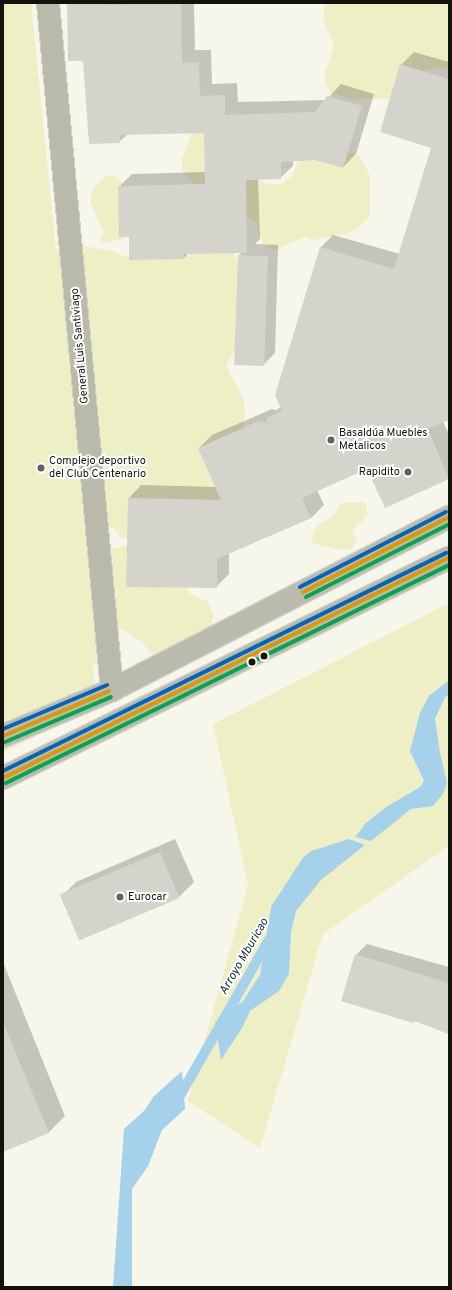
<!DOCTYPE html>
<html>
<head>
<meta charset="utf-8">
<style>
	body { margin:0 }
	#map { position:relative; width:452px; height:1290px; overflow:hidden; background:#f6f6eb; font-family:Overpass,sans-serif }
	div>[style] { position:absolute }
	.green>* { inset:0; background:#efefc6 }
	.water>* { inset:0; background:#a6d1ea }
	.shadow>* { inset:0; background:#0003 }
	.stream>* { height:10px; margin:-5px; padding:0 5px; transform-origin:5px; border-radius:5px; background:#a6d1ea }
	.building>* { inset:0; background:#d4d4cc; transform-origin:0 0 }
	.roads { filter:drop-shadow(1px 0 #d1d1c8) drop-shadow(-1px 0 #d1d1c8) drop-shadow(0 1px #d1d1c8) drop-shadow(0 -1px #d1d1c8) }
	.minor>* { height:22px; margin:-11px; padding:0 11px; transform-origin:11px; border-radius:11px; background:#babaab }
	.highway>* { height:22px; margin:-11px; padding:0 11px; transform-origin:11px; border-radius:11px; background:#babaad }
	.bus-1>* { height:4px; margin:-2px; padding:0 2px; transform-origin:2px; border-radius:2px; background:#e09701 }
	.bus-2>* { height:4px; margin:-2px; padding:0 2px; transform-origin:2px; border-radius:2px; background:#00a651 }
	.bus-3>* { height:4px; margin:-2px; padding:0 2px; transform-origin:2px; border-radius:2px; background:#0065bd }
	.dots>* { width:11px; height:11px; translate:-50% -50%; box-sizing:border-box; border:2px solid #fff; border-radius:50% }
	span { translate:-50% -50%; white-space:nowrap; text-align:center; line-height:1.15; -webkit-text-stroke:4px #fff; paint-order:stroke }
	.street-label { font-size:11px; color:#13130d }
	.poi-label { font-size:11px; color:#13130d }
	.left { translate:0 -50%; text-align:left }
	.right { translate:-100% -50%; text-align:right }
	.water-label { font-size:12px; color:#132e40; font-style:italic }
	.frame { position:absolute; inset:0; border:4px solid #13130d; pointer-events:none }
</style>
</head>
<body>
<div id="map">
	<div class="green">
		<i style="clip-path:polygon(3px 3px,31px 3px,56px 250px,69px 243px,111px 251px,127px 257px,227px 242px,241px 266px,239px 341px,226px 366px,243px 399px,245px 408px,236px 497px,134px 537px,121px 538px,114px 528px,84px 524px,88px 558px,94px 553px,134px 544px,184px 585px,191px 595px,207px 601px,213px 613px,212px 629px,158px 661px,142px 642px,124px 630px,95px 627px,99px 662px,93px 665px,95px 696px,33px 738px,3px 752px)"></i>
		<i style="clip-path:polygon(330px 3px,449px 3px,449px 70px,434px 67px,418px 74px,395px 99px,349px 99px,330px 92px,324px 77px,334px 45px,323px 19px,325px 5px)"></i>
		<i style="clip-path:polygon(202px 122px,246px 175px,270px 185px,281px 184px,293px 175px,297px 163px,307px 158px,343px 150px,359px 155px,370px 176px,370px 216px,357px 229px,346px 234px,313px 240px,304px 237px,276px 250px,263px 244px,258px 233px,257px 222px,247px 217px,236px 222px,188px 179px,182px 169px,182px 158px,191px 135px,196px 125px)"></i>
		<i style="clip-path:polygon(107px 176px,115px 176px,127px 187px,126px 235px,123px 239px,103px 243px,100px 240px,104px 231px,90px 202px,93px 188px)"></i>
		<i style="clip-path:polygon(361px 502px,366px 504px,368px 515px,352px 531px,357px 540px,352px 549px,334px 549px,313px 543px,312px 538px,317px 525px,334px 516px,341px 503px)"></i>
		<i style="clip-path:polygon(449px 603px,449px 846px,323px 934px,260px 1148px,188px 1101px,248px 884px,213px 724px)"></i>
	</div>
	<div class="water">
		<i style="clip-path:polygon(449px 680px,449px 695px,445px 697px,435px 719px,440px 753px,447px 783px,443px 794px,433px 806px,411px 809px,371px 841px,355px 837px,366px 823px,386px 807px,420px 787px,424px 781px,410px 751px,420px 713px,429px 696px)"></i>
		<i style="clip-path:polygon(349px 839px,365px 845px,321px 880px,296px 911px,291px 932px,289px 974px,279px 991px,250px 1011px,242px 1028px,221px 1060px,215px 1022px,243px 1001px,260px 975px,271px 907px,302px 859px,311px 851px)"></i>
		<i style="clip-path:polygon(182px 1071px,185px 1109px,162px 1130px,148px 1166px,132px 1189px,132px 1287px,113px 1287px,124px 1129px,145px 1110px,153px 1097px)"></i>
	</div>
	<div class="shadow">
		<i style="clip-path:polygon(69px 3px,194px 3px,195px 50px,211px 50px,212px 84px,237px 83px,238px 102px,326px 100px,341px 84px,374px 94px,356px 154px,343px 167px,316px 160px,293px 160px,293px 166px,280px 178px,258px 179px,260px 239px,255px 244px,278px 245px,275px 353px,264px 364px,239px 255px,242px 252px,188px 253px,184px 258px,130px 236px,119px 187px,132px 174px,206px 172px,205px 132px,128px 134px,119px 142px)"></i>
		<i style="clip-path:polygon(414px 52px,449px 62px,449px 419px,443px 422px,449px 434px,449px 478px,386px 507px,367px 467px,317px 490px,324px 505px,311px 518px,229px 553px,229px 574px,216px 587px,129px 498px,141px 485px,217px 487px,199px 448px,212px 435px,272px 409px,277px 410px,281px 406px,320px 248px,333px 235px,400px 254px,432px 147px,401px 65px)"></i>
		<i style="clip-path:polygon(175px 839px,194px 882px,179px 897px,62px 896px,76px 882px)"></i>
		<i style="clip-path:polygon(367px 944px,449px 967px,449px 1033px,415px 1020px,356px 955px)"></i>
		<i style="clip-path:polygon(3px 962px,65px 1116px,49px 1132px,3px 1151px)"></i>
	</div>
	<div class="stream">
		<i style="left:177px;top:1101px;width:185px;rotate:-60.3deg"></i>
	</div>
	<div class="building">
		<i style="clip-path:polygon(67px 3px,106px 3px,106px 5px,181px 3px,182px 63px,199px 62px,200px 96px,225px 95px,225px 115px,315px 112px,327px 96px,362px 106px,343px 168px,316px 160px,281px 162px,281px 179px,246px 180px,247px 253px,184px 254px,184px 259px,129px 260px,129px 237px,119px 237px,118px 186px,205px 184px,204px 133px,120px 135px,120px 143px,89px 144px,83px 61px,68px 61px)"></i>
		<i style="clip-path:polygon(400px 64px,449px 79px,449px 420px,428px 429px,449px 479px,385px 508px,367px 469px,302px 498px,311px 518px,217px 559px,217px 588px,126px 587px,128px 498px,221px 500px,198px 448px,259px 421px,266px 423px,268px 417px,282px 411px,275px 395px,320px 247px,394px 269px,431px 148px,380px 132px)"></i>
		<i style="left:238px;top:255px;width:30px;height:110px;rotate:2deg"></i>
		<i style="left:160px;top:852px;width:50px;height:109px;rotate:67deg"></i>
		<i style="clip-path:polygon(355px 954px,449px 983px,449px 1034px,414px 1021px,413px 1023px,341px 1001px)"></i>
		<i style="clip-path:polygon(3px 1022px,49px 1133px,3px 1152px)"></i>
	</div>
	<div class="roads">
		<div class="minor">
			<i style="left:48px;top:3px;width:690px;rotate:84.68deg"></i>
		</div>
		<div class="highway">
			<i style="left:3px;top:736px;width:118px;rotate:-22.9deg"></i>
			<i style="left:112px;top:690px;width:379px;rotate:-27.2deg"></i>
			<i style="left:3px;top:778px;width:497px;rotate:-26.3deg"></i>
		</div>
	</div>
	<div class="bus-1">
		<i style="left:303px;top:592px;width:164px;rotate:-27.2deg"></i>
		<i style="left:3px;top:736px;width:115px;rotate:-23deg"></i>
		<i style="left:3px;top:778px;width:497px;rotate:-26.3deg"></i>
	</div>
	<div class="bus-2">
		<i style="left:306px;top:597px;width:161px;rotate:-27deg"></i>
		<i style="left:5px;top:742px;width:115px;rotate:-23deg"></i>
		<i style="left:6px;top:783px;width:494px;rotate:-26.2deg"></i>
	</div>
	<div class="bus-3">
		<i style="left:300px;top:587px;width:164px;rotate:-27.2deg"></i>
		<i style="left:3px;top:729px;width:113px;rotate:-22.9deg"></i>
		<i style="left:3px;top:771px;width:494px;rotate:-26.2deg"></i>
	</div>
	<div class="dots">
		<i style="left:331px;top:440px;background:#62625b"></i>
		<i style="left:41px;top:468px;background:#62625b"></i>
		<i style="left:408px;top:472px;background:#62625b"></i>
		<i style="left:264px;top:656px;background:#13130d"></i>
		<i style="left:252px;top:662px;background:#13130d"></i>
		<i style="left:120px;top:897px;background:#62625b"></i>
	</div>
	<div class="street-label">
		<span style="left:80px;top:346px;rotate:-95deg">General Luis Santiviago</span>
	</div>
	<div class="poi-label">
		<span class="left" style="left:339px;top:440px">Basaldúa Muebles<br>Metalicos</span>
		<span class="left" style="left:49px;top:468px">Complejo deportivo<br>del Club Centenario</span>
		<span class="right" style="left:400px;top:472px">Rapidito</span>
		<span class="left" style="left:128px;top:897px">Eurocar</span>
	</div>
	<div class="water-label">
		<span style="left:245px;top:957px;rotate:-60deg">Arroyo Mburicao</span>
	</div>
	<div class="frame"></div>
</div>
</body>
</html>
